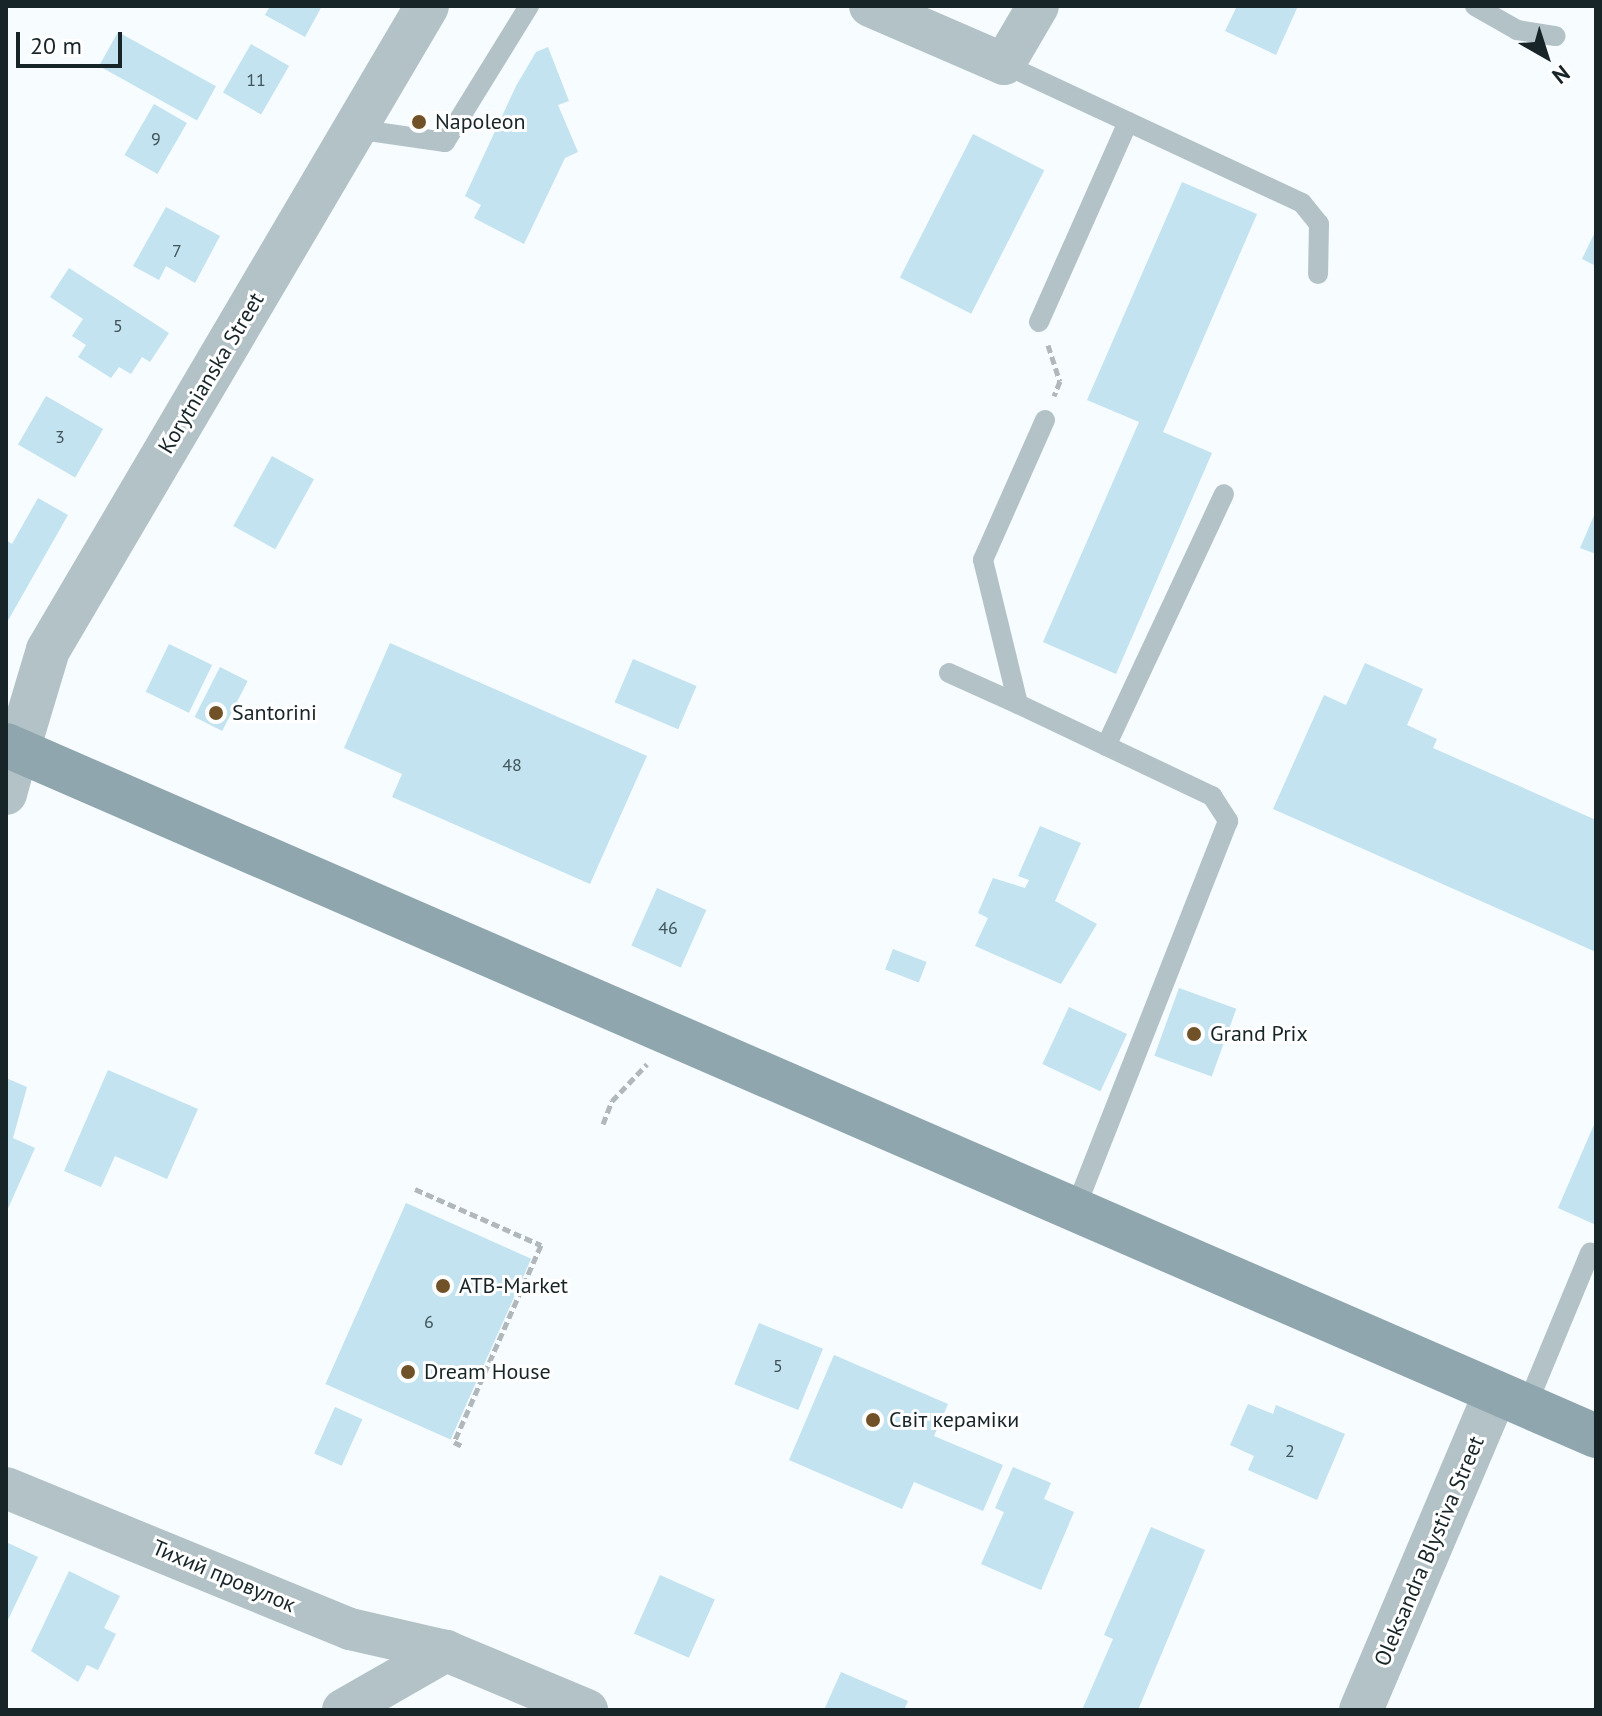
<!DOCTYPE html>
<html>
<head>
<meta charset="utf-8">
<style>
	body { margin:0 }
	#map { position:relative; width:1602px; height:1716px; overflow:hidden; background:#f6fcff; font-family:"PT Sans",sans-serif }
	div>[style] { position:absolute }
	.building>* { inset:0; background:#c2e3ef; transform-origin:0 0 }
	.path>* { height:5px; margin-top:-2.5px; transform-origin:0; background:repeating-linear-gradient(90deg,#b0b8bc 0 8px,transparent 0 12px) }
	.service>* { height:20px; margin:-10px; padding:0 10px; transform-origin:10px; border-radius:10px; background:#b3c2c7 }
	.minor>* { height:42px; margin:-21px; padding:0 21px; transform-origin:21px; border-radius:21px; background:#b3c2c7 }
	.tertiary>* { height:44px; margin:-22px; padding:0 22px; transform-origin:22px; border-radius:22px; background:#b3c2c7 }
	.secondary>* { height:44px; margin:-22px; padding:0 22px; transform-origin:22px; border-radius:22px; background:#90a6ae }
	.dots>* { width:22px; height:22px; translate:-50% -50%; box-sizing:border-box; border:4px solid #fff; border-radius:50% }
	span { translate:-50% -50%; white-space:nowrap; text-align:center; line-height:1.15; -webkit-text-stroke:6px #fff; paint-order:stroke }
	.number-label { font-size:18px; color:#42545a }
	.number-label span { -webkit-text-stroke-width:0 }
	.poi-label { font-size:22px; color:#172428 }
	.left { translate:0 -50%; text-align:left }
	.street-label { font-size:22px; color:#172428 }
	.frame { position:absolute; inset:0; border:8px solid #172428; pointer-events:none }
	.north { position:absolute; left:1506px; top:16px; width:80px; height:80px; -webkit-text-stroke:6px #fff; paint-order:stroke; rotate:141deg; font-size:22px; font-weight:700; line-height:32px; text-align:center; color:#172428 }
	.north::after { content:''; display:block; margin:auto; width:28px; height:36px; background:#172428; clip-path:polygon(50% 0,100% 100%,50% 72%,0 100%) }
	.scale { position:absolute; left:16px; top:32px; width:106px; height:36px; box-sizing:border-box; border:4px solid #172428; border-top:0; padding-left:10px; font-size:24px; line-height:28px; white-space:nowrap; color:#172428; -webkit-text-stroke:6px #fff; paint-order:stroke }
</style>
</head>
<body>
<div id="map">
	<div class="building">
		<i style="clip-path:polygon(270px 6px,322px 6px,305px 37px,265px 15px)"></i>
		<i style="clip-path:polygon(1237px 6px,1298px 6px,1276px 55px,1225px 31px)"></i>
		<i style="left:118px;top:32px;width:112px;height:39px;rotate:29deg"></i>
		<i style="left:251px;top:44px;width:44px;height:56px;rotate:30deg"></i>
		<i style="clip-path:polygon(548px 47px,569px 101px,558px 105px,578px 152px,565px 158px,524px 244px,474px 218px,481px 205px,465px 196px,516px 86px,536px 52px)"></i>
		<i style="left:154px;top:104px;width:38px;height:59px;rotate:30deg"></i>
		<i style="left:973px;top:134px;width:80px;height:161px;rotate:27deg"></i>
		<i style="clip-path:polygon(1182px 182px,1257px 214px,1163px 432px,1212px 453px,1116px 674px,1043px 642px,1139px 422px,1087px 400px)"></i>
		<i style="clip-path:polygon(166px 207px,220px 236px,195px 283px,166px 266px,159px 280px,133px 266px)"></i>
		<i style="clip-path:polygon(1596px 230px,1596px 266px,1582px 259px)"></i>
		<i style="clip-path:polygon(69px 268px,169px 333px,150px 362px,142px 357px,131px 374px,119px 367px,111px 378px,78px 357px,86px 345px,72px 336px,83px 319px,50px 297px)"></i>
		<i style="left:46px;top:396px;width:66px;height:56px;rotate:30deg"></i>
		<i style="left:272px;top:456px;width:48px;height:80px;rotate:29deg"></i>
		<i style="clip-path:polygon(38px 498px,68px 515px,6px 624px,6px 540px,12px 544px)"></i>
		<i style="clip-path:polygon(1596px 511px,1596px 554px,1580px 548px)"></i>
		<i style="clip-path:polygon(390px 643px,647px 756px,590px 884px,392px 797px,402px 774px,344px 748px)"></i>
		<i style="left:169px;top:644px;width:48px;height:53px;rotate:26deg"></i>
		<i style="left:633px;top:659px;width:69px;height:47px;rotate:23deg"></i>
		<i style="clip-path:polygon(1365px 663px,1423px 689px,1407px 725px,1437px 739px,1433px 748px,1596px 820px,1596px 952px,1273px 809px,1324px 695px,1346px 705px)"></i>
		<i style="left:220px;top:667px;width:31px;height:56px;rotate:27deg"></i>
		<i style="clip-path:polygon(1040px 826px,1081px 843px,1055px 901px,1097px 924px,1061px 984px,975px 946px,988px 918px,978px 913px,993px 878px,1025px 888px,1029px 880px,1018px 876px)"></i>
		<i style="left:657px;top:888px;width:54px;height:63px;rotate:24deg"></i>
		<i style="left:893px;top:949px;width:36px;height:22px;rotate:21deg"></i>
		<i style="left:1179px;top:988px;width:61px;height:72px;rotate:20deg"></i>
		<i style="left:1069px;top:1007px;width:64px;height:63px;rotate:25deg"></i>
		<i style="clip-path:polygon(108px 1070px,198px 1109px,167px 1179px,115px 1156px,101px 1187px,64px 1171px)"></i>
		<i style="clip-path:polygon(6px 1078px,27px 1087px,13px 1138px,35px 1148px,6px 1213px)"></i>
		<i style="clip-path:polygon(1596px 1120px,1596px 1225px,1558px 1208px)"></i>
		<i style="left:406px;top:1203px;width:137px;height:198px;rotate:24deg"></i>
		<i style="left:759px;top:1323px;width:69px;height:66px;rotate:22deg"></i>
		<i style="clip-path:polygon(834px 1355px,948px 1404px,934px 1436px,1003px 1465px,983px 1511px,914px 1482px,902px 1509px,789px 1460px)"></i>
		<i style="clip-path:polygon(1248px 1404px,1273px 1414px,1276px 1405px,1345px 1434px,1317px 1500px,1248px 1470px,1254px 1456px,1230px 1445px)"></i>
		<i style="left:335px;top:1407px;width:30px;height:51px;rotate:24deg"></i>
		<i style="clip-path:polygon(1013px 1467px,1051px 1483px,1044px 1499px,1074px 1512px,1041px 1590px,981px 1564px,1004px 1512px,995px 1508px)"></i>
		<i style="clip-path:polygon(1151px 1527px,1205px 1550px,1138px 1710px,1082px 1710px,1113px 1639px,1104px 1635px)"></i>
		<i style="clip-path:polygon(6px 1542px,38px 1557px,6px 1624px)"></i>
		<i style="clip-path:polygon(69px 1571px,120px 1596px,104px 1628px,116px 1634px,98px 1670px,87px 1665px,78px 1682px,31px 1651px)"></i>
		<i style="left:660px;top:1575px;width:60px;height:64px;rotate:24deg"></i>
		<i style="clip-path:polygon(841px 1672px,908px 1701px,904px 1710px,824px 1710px)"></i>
	</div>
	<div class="path">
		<i style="left:1048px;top:345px;width:38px;rotate:72deg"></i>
		<i style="left:1060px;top:381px;width:16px;rotate:112deg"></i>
		<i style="left:603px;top:1124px;width:25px;rotate:-69deg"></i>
		<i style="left:612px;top:1101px;width:51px;rotate:-46.6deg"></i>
		<i style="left:415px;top:1189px;width:138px;rotate:24deg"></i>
		<i style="left:541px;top:1245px;width:215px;rotate:113.8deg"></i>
		<i style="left:454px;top:1442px;width:9px;rotate:27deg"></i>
	</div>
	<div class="service">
		<i style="left:1475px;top:6px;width:48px;rotate:29.7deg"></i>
		<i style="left:1517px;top:30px;width:39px;rotate:9deg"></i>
		<i style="left:1004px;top:64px;width:329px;rotate:25deg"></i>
		<i style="left:1302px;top:203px;width:27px;rotate:51deg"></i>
		<i style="left:1319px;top:224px;width:50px;rotate:91.1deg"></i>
		<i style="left:355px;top:129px;width:91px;rotate:8.2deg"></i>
		<i style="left:445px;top:142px;width:160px;rotate:-58.3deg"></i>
		<i style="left:1039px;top:322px;width:219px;rotate:-66deg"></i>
		<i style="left:1045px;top:420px;width:153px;rotate:113.9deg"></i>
		<i style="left:983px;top:560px;width:148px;rotate:76.3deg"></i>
		<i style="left:1018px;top:704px;width:215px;rotate:25.4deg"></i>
		<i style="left:1212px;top:796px;width:30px;rotate:57deg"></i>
		<i style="left:1228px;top:821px;width:419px;rotate:111.5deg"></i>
		<i style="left:949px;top:673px;width:76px;rotate:24.2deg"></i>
		<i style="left:1106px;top:746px;width:278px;rotate:-64.9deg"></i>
		<i style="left:1527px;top:1405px;width:165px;rotate:-67.5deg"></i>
	</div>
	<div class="minor">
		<i style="left:870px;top:6px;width:146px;rotate:23.4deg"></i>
		<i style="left:1004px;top:64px;width:67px;rotate:-59.6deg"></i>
		<i style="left:6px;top:794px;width:46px;rotate:-74.7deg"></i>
		<i style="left:6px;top:1488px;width:372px;rotate:22.3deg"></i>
		<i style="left:350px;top:1629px;width:98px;rotate:12.9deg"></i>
		<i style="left:343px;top:1710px;width:119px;rotate:-29.8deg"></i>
		<i style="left:446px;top:1651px;width:153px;rotate:22.7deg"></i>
	</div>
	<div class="tertiary">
		<i style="left:18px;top:750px;width:104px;rotate:-73.3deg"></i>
		<i style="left:48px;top:650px;width:747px;rotate:-59.52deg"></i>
		<i style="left:1361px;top:1710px;width:345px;rotate:-67deg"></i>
	</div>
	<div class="secondary">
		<i style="left:6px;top:745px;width:1734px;rotate:23.49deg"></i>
	</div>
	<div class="dots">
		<i style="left:419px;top:122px;background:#715228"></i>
		<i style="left:216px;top:713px;background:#715228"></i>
		<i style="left:1194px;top:1034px;background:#715228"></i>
		<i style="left:443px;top:1286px;background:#715228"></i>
		<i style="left:408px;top:1372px;background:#715228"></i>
		<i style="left:873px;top:1420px;background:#715228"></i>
	</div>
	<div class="number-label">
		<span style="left:256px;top:80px">11</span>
		<span style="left:156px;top:139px">9</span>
		<span style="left:177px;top:251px">7</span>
		<span style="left:118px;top:326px">5</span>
		<span style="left:60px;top:437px">3</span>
		<span style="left:512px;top:765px">48</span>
		<span style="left:668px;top:928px">46</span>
		<span style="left:429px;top:1322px">6</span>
		<span style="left:778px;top:1366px">5</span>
		<span style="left:1290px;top:1451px">2</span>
	</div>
	<div class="poi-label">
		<span class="left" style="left:435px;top:122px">Napoleon</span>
		<span class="left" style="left:232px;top:713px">Santorini</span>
		<span class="left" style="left:1210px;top:1034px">Grand Prix</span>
		<span class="left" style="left:459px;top:1286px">ATB-Market</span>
		<span class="left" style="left:424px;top:1372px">Dream House</span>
		<span class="left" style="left:889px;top:1420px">Світ кераміки</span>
	</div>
	<div class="street-label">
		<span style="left:211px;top:373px;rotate:-59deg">Korytnianska Street</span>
		<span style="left:1429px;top:1551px;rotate:-67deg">Oleksandra Blystiva Street</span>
		<span style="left:224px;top:1576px;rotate:23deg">Тихий провулок</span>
	</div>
	<div class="frame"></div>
	<div class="north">N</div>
	<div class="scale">20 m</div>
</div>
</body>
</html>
